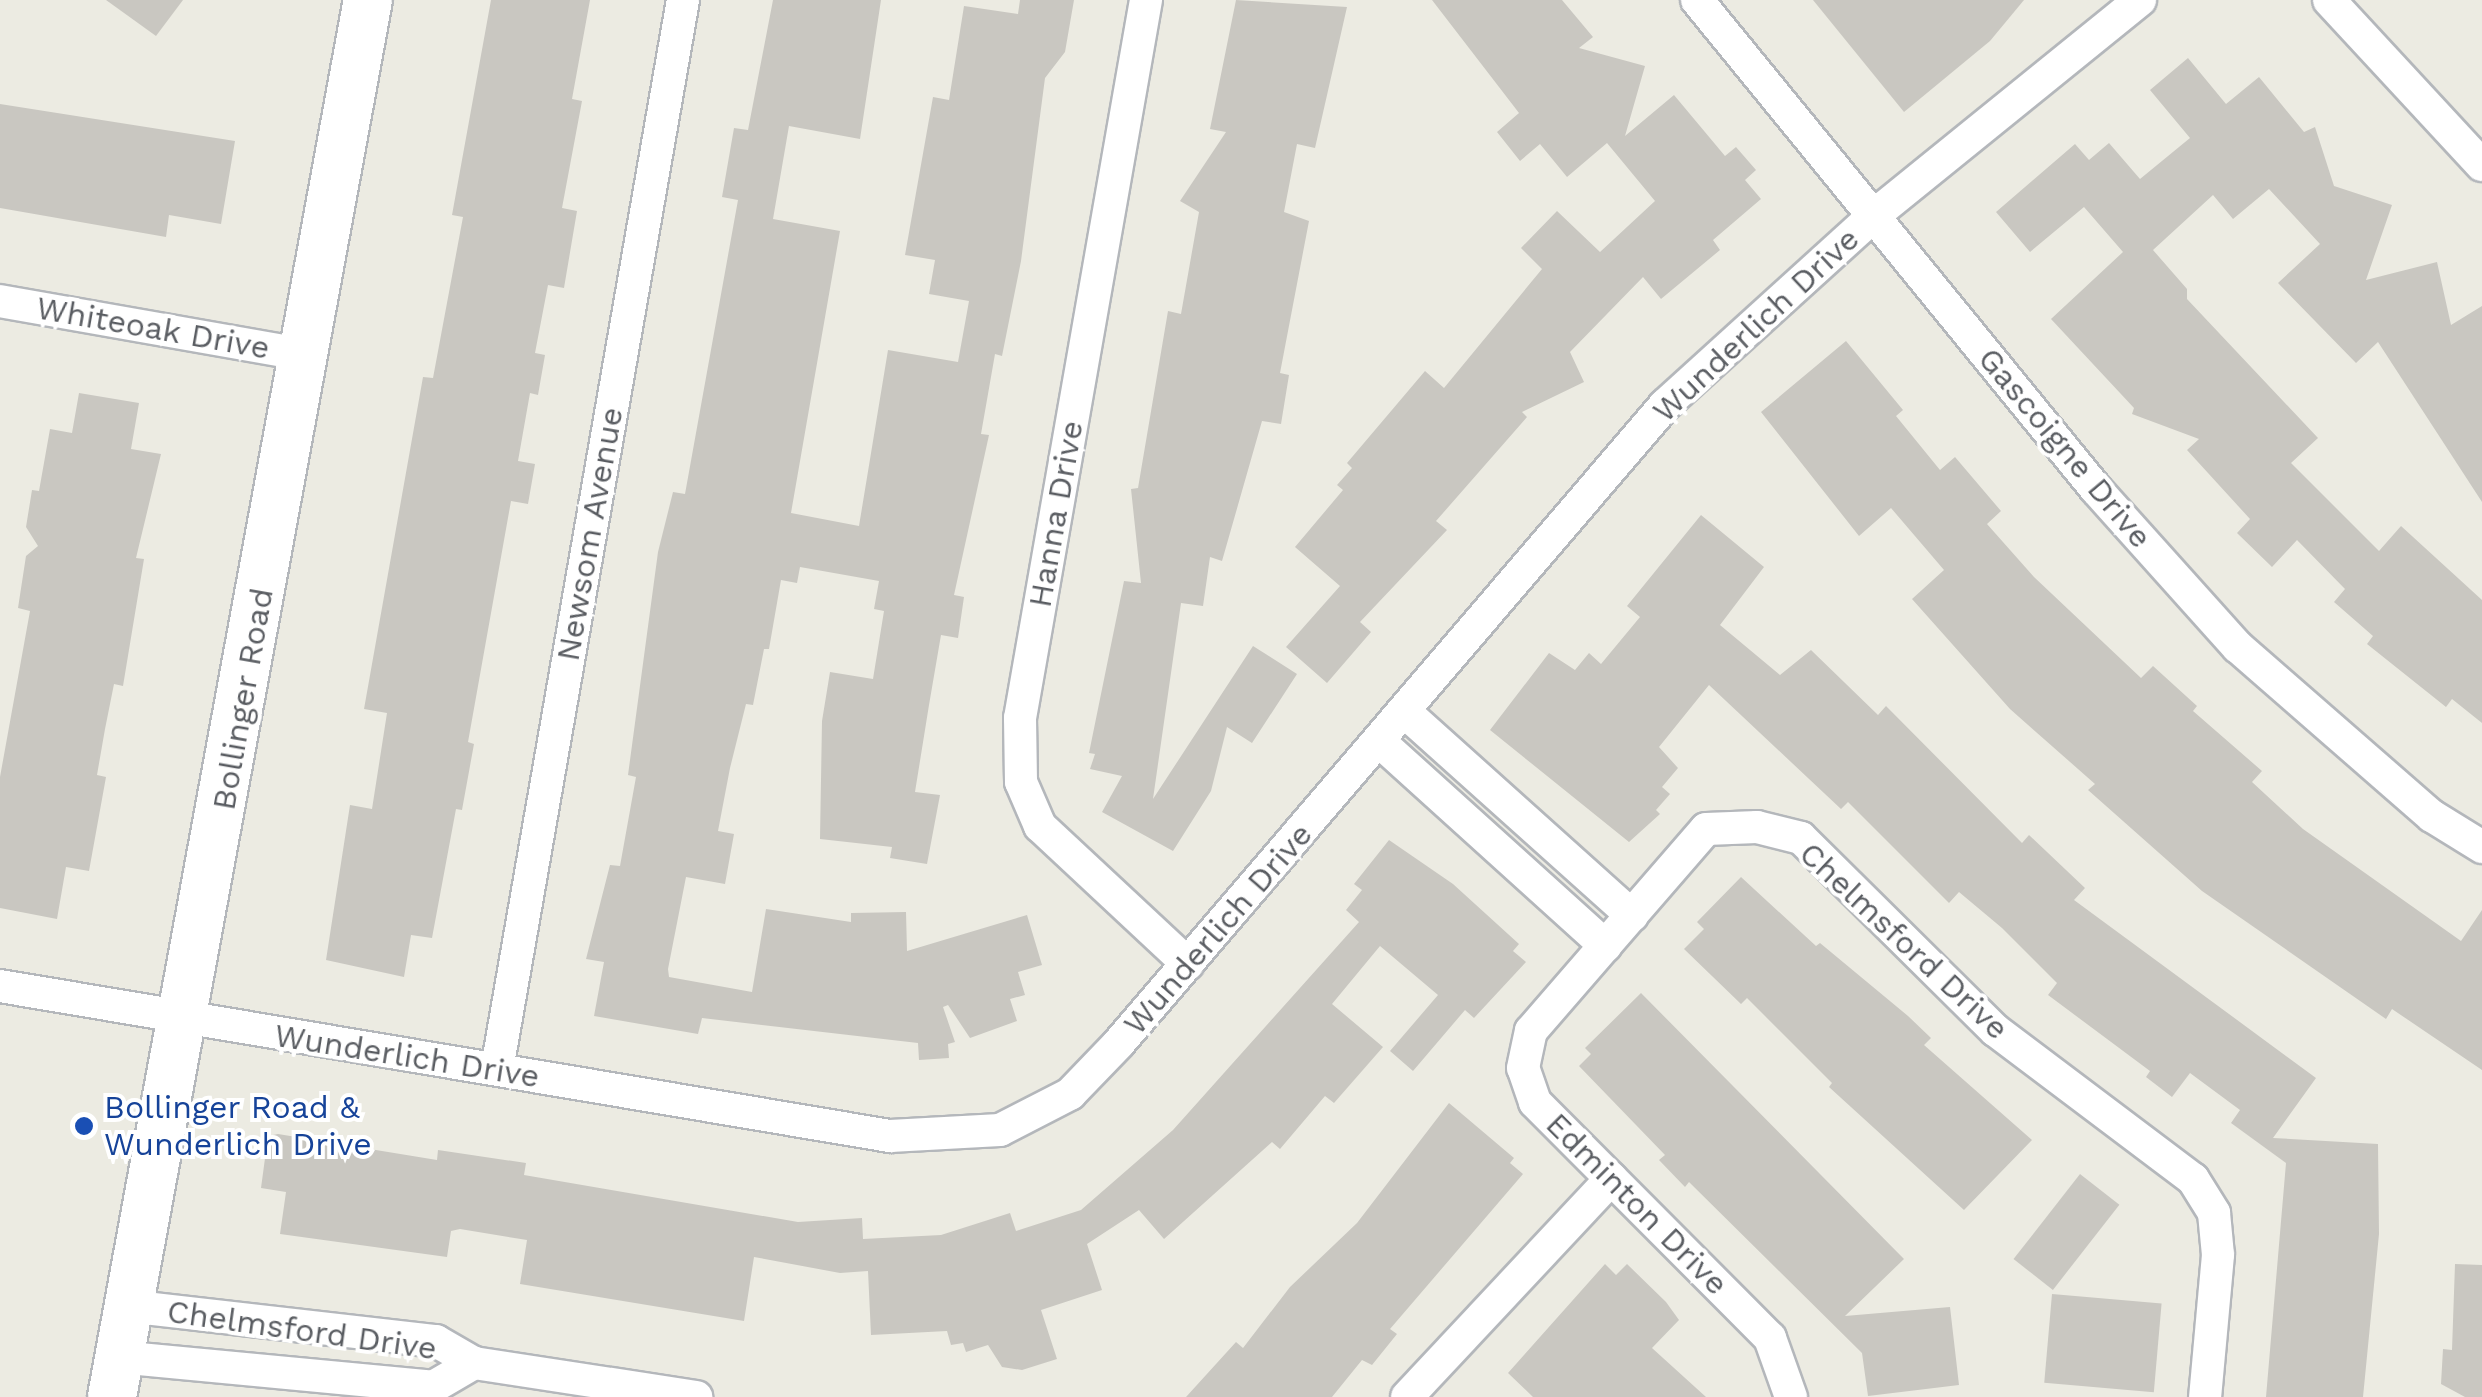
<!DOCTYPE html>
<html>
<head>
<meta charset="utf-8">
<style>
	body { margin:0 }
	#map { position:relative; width:2482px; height:1397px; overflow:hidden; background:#ecebe2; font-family:"Work Sans",sans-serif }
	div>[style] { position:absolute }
	.building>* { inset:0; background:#c9c7c1; transform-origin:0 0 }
	.roads { filter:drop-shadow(2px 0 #b4b7bb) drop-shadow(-2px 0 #b4b7bb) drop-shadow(0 2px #b4b7bb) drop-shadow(0 -2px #b4b7bb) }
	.street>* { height:32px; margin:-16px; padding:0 16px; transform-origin:16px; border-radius:16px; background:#fff }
	.secondary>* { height:48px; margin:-24px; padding:0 24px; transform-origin:24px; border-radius:24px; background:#fff }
	.dots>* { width:28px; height:28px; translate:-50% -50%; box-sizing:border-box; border:5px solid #fff; border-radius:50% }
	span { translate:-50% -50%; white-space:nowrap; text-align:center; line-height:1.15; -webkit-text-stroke:8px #fff; paint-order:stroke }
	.street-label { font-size:32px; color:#5a5d62 }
	.transit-label { font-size:32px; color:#164399 }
	.left { translate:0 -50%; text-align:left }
</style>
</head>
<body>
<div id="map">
	<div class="building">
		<i style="clip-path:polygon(106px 0,183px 0,156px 36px)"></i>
		<i style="clip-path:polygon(491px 0,590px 0,572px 99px,582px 101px,562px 208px,577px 211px,564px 288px,548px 285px,535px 353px,545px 355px,538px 395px,530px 393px,518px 461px,535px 464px,528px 504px,511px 501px,468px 742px,474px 744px,462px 810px,456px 809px,432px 938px,411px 935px,404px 977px,326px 960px,350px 805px,372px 809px,387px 713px,364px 709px,423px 377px,433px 378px,463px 217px,452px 215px)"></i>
		<i style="clip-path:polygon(773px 0,881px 0,860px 139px,789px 126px,773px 219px,840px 231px,791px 513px,859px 526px,888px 350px,958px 362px,969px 301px,929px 294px,935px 260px,905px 255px,933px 97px,949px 100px,964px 6px,1018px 14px,1020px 0,1074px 0,1065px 52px,1045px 78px,1021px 261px,1002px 356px,995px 354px,981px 434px,989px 435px,954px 595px,964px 597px,958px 638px,941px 635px,929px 705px,915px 792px,940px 795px,927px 864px,890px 858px,892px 847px,820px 839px,822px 721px,830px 672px,873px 679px,884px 611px,874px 609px,879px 581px,800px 567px,797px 583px,781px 580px,769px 649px,764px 649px,753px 705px,746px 704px,730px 768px,718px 831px,734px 834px,725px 884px,686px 877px,668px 969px,669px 977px,752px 992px,766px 909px,851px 922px,851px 913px,906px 912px,907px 951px,1027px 915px,1042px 965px,1018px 972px,1025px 995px,1010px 999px,1017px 1021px,970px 1038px,948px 1005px,943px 1007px,955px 1042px,948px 1044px,949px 1058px,919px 1060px,918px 1043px,702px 1018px,698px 1034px,594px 1016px,604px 962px,586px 959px,610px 865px,620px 866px,636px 777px,628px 775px,658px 552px,673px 492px,685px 494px,738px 200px,722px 197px,734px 128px,748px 130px)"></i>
		<i style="clip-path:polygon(1236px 0,1347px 7px,1315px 148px,1297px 144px,1284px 212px,1309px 221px,1280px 373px,1289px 375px,1281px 424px,1262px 421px,1222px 561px,1210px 557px,1203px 606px,1181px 603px,1153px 799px,1253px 646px,1297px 674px,1252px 743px,1227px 727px,1211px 791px,1173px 851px,1102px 812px,1122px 776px,1090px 769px,1095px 754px,1089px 753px,1124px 581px,1141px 583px,1131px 489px,1138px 488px,1168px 311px,1181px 314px,1199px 212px,1180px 201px,1226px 132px,1210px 129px)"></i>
		<i style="clip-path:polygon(1432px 0,1562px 0,1593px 37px,1579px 48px,1645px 66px,1625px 136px,1674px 95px,1725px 156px,1736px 147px,1756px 170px,1745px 180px,1761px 199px,1713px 240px,1720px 250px,1661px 299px,1643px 277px,1570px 352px,1584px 382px,1522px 412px,1527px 417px,1436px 521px,1447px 530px,1360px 622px,1371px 632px,1327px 683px,1286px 647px,1340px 586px,1295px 547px,1343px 490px,1337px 485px,1352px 468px,1347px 463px,1425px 371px,1444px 388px,1542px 269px,1521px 248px,1557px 211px,1600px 252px,1655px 201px,1607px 143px,1567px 177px,1540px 144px,1520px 161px,1497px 132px,1519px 113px)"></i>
		<i style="clip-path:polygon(1813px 0,2024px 0,1990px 41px,1904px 112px)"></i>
		<i style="clip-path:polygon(2188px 58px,2226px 104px,2259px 77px,2304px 132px,2315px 127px,2334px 186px,2392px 205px,2366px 280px,2437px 262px,2451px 325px,2482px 306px,2482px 502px,2378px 342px,2356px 363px,2278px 283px,2320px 244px,2269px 189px,2233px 219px,2213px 195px,2153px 250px,2187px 289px,2187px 299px,2318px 438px,2291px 463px,2379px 551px,2401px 526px,2482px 600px,2482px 723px,2452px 699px,2446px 707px,2367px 644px,2373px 636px,2334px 602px,2345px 589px,2297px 540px,2272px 567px,2237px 533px,2250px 519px,2187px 450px,2199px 439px,2132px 414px,2134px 408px,2051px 319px,2123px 252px,2084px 207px,2030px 252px,1996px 212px,2075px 144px,2089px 160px,2109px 143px,2140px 179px,2190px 138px,2150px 90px)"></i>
		<i style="clip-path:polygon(0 104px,235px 141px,221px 224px,169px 215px,166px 237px,0 208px)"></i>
		<i style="clip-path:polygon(1846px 341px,1903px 410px,1896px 416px,1940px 470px,1955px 457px,2001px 511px,1987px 524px,2034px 577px,2141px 678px,2153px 666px,2197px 706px,2193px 711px,2262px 771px,2252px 782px,2303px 829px,2461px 941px,2482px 910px,2482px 1070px,2392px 1009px,2386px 1019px,2202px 891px,2088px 790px,2095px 784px,2010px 709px,1912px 599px,1944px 570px,1891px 508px,1859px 536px,1761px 412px)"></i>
		<i style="clip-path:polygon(79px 393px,139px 403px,131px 449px,161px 454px,136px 558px,144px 559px,123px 686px,114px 684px,105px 729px,97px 775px,106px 777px,89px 871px,66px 867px,57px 919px,0 908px,0 777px,30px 611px,18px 608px,26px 556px,38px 546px,26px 527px,32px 490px,39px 491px,50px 429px,72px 433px)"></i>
		<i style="clip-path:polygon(1701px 515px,1764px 567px,1720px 625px,1780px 675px,1811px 650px,1878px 715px,1886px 706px,2022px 843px,2029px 835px,2085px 888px,2074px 900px,2316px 1078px,2273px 1138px,2378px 1144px,2379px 1234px,2363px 1397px,2266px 1397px,2286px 1163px,2231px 1123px,2240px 1110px,2190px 1073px,2172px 1097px,2146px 1077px,2150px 1071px,2048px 995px,2057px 983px,2002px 928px,1959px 892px,1949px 903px,1848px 802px,1841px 809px,1709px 685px,1659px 747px,1678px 768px,1662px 787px,1670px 794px,1656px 810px,1660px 814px,1629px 842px,1490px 730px,1549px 653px,1575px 670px,1589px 653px,1601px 664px,1640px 617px,1627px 606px)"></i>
		<i style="clip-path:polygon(1389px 840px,1453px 884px,1519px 944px,1513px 951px,1526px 962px,1474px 1018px,1465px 1010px,1413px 1071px,1390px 1051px,1438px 995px,1380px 946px,1332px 1004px,1383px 1047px,1334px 1103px,1325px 1096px,1280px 1149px,1272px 1142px,1164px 1239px,1139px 1210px,1087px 1244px,1102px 1290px,1041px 1310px,1057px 1359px,1022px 1370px,1002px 1367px,988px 1345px,966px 1352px,963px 1343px,951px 1345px,947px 1331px,871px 1335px,868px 1271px,840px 1273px,754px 1257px,744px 1321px,520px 1284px,527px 1240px,460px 1229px,451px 1231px,447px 1257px,280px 1234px,286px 1192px,261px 1188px,268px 1136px,278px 1134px,437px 1160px,438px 1150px,526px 1163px,524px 1175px,798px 1222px,862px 1218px,863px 1239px,941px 1235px,1010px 1213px,1016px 1231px,1081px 1210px,1173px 1130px,1359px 922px,1346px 910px,1362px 890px,1354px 884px)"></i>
		<i style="clip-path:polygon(1741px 877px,1816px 946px,1820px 943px,1908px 1016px,1931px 1038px,1924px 1045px,2032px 1140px,1964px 1210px,1829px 1087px,1832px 1083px,1747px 998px,1741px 1004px,1684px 949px,1704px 929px,1697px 922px)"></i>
		<i style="clip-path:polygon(1641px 993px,1904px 1259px,1845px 1316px,1950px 1307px,1959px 1385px,1868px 1396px,1862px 1353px,1689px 1182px,1685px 1187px,1659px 1160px,1665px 1155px,1579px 1066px,1591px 1054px,1585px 1048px)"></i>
		<i style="clip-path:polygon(1449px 1103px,1514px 1158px,1510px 1163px,1523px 1174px,1390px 1329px,1397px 1334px,1372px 1365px,1362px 1360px,1332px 1397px,1186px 1397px,1236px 1342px,1243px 1348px,1290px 1287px,1357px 1223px)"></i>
		<i style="left:2080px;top:1174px;width:50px;height:108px;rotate:38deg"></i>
		<i style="clip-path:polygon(1605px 1264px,1616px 1275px,1627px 1264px,1666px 1302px,1679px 1320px,1652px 1348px,1706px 1397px,1533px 1397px,1508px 1373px)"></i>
		<i style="clip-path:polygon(2455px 1264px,2482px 1265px,2482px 1397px,2465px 1397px,2441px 1384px,2443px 1349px,2452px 1350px)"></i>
		<i style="left:2052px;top:1294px;width:110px;height:89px;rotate:5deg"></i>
	</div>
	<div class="roads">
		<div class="street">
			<i style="left:1146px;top:0;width:729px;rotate:99.95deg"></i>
			<i style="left:1020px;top:718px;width:64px;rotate:89.1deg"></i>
			<i style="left:1021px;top:782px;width:48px;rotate:66.6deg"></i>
			<i style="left:1040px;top:826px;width:202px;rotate:43deg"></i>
			<i style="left:1697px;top:0;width:631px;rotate:50.79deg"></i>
			<i style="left:2096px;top:489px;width:212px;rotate:48.1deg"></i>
			<i style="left:2238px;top:647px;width:257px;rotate:41.1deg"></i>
			<i style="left:2432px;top:816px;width:59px;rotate:31.8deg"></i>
			<i style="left:2329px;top:0;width:225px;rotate:47.2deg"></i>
			<i style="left:0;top:301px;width:311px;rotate:10deg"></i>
			<i style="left:1405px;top:712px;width:305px;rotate:41.9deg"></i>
			<i style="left:1380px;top:742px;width:304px;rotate:42.1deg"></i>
			<i style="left:0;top:986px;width:903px;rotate:9.57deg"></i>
			<i style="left:890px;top:1136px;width:110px;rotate:-3.1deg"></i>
			<i style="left:1000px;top:1130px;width:79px;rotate:-27.2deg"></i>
			<i style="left:1070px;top:1094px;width:71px;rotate:-46.1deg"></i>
			<i style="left:1119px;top:1043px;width:840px;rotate:-49.44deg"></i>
			<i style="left:1665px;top:405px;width:280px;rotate:-42.2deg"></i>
			<i style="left:1872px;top:217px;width:345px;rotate:-39deg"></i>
			<i style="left:497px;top:1069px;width:1085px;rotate:-80.13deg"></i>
			<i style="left:127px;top:1306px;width:311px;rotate:6.5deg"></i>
			<i style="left:436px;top:1341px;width:44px;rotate:30.1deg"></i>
			<i style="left:474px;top:1363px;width:225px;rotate:8.7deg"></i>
			<i style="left:118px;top:1357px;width:316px;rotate:5.4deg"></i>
			<i style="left:433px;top:1387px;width:48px;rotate:-30.3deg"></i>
			<i style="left:1407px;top:1397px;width:299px;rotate:-46.9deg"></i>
			<i style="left:1791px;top:1397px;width:63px;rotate:-109.6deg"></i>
			<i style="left:1770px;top:1338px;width:333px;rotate:-134.9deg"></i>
			<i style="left:1535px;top:1102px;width:36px;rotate:-109deg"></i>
			<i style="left:1523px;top:1068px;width:38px;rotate:-78deg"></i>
			<i style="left:1531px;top:1031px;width:267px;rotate:-49.1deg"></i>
			<i style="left:1706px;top:829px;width:51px;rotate:-2.2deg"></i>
			<i style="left:1757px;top:827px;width:45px;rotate:14deg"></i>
			<i style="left:1801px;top:838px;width:273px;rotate:44.7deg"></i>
			<i style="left:1995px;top:1030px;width:248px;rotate:37deg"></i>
			<i style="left:2193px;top:1179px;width:40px;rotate:58deg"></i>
			<i style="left:2214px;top:1213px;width:42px;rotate:84.6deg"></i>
			<i style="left:2218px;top:1255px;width:143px;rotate:95.2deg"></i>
		</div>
		<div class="secondary">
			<i style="left:112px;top:1397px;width:1420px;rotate:-79.62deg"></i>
		</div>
	</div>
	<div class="dots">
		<i style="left:84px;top:1126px;background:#1a4fb4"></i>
	</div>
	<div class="street-label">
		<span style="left:1756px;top:325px;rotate:-43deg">Wunderlich Drive</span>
		<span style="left:153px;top:328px;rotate:10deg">Whiteoak Drive</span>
		<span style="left:2065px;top:448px;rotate:50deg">Gascoigne Drive</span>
		<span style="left:1056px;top:514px;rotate:-80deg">Hanna Drive</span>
		<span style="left:590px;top:534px;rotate:-80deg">Newsom Avenue</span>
		<span style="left:243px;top:699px;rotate:-80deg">Bollinger Road</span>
		<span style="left:1218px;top:929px;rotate:-49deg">Wunderlich Drive</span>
		<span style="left:1904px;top:941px;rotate:43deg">Chelmsford Drive</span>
		<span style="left:407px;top:1056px;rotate:9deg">Wunderlich Drive</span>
		<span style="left:1637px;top:1204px;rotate:45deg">Edminton Drive</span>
		<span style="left:302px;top:1330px;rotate:8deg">Chelmsford Drive</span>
	</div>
	<div class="transit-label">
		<span class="left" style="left:104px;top:1126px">Bollinger Road &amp;<br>Wunderlich Drive</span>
	</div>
</div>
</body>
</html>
